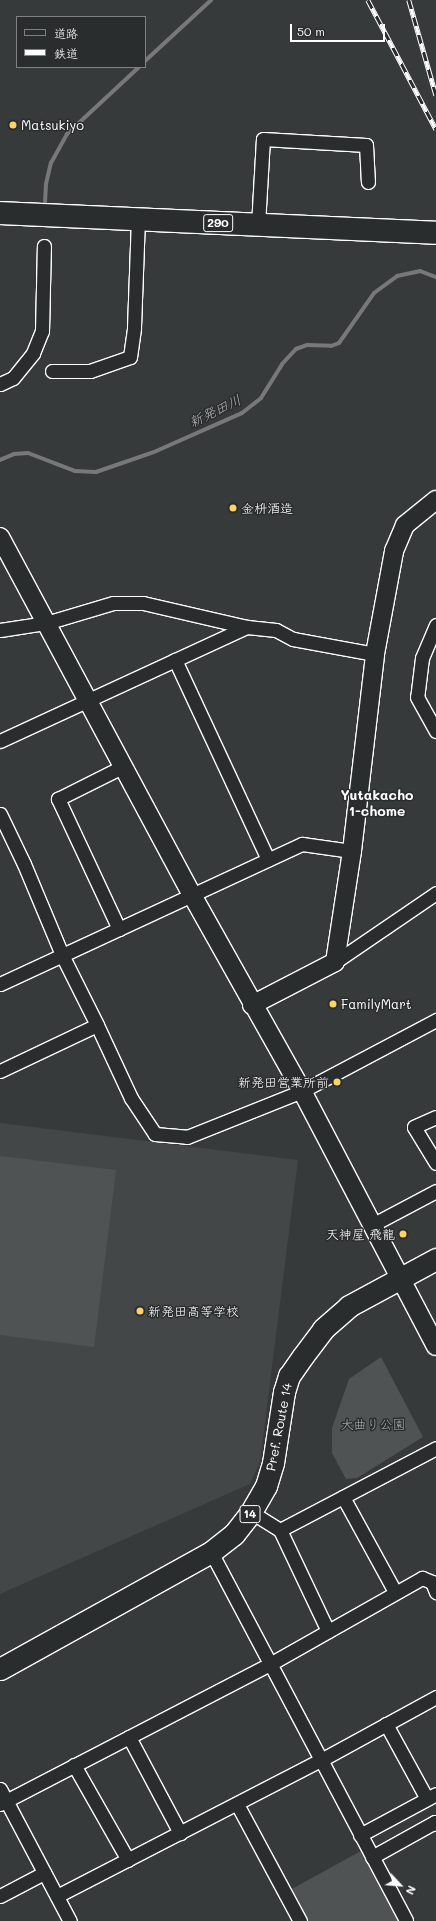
<!DOCTYPE html>
<html>
<head>
<meta charset="utf-8">
<style>
	body { margin:0 }
	#map { position:relative; width:436px; height:1921px; overflow:hidden; background:#373a3b; font-family:Mali,"Klee One",sans-serif }
	div>[style] { position:absolute }
	.built>* { inset:0; background:#444748 }
	.green>* { inset:0; background:#505354 }
	.stream>* { height:4px; margin:-2px; padding:0 2px; transform-origin:2px; border-radius:2px; background:#767879 }
	.roads { filter:drop-shadow(1px 0 #fff) drop-shadow(-1px 0 #fff) drop-shadow(0 1px #fff) drop-shadow(0 -1px #fff) }
	.street>* { height:13px; margin:-6.5px; padding:0 6.5px; transform-origin:6.5px; border-radius:6.5px; background:#2a2d2e }
	.secondary>* { height:18px; margin:-9px; padding:0 9px; transform-origin:9px; border-radius:9px; background:#2a2d2e }
	.primary>* { height:21px; margin:-10.5px; padding:0 10.5px; transform-origin:10.5px; border-radius:10.5px; background:#2a2d2e }
	.highway>* { height:22px; margin:-11px; padding:0 11px; transform-origin:11px; border-radius:11px; background:#2a2d2e }
	.rail>* { height:4.5px; margin-top:-2.25px; transform-origin:0; background:repeating-linear-gradient(90deg,#2a2d2e 0 9px,#fff 0 18px); box-sizing:border-box; border-block:1px solid #fff }
	.dots>* { width:11px; height:11px; translate:-50% -50%; box-sizing:border-box; border:2px solid #2a2d2e; border-radius:50% }
	span { translate:-50% -50%; white-space:nowrap; text-align:center; line-height:1.15; -webkit-text-stroke:3px #2a2d2e; paint-order:stroke }
	.shield-label span { padding:1px 3px; background:#2a2d2e; border:1px solid; border-radius:3px; -webkit-text-stroke-width:0 }
	.shield-label { font-size:12px; color:#fff; font-weight:700 }
	.poi-label { font-size:13px; color:#fff }
	.left { translate:0 -50%; text-align:left }
	.right { translate:-100% -50%; text-align:right }
	.park-label { font-size:13px; color:#b0b2b2 }
	.street-label { font-size:13px; color:#fff }
	.water-label { font-size:14px; color:#b4b5b5; font-style:italic }
	.neighbourhood-label { font-size:14px; color:#fff; font-weight:700 }
	.legend { position:absolute; left:16px; top:16px; width:130px; height:52px; box-sizing:border-box; background:#2a2d2e; border:1px solid #7f8182; margin:0; padding:5px 7px; list-style:none; font-size:12px; color:#fff }
	.legend li { display:flex; align-items:center; gap:8px; height:20px }
	.legend b { width:20px; border:1px solid #7f8182 }
	.north { position:absolute; left:380px; top:1865px; width:40px; height:40px; -webkit-text-stroke:3px #2a2d2e; paint-order:stroke; rotate:116deg; font-size:11px; font-weight:700; line-height:16px; text-align:center; color:#fff }
	.north::after { content:''; display:block; margin:auto; width:14px; height:18px; background:#fff; clip-path:polygon(50% 0,100% 100%,50% 72%,0 100%) }
	.scale { position:absolute; left:290px; top:24px; width:95px; height:18px; box-sizing:border-box; border:2px solid #fff; border-top:0; padding-left:5px; font-size:12px; line-height:14px; white-space:nowrap; color:#fff; -webkit-text-stroke:3px #2a2d2e; paint-order:stroke }
</style>
</head>
<body>
<div id="map">
	<div class="built">
		<i style="clip-path:polygon(0 1123px,298px 1160px,260px 1462px,250px 1484px,0 1594px)"></i>
	</div>
	<div class="green">
		<i style="clip-path:polygon(0 1156px,116px 1170px,94px 1347px,0 1335px)"></i>
		<i style="clip-path:polygon(381px 1357px,423px 1437px,357px 1478px,346px 1479px,332px 1453px,332px 1428px,349px 1379px)"></i>
		<i style="clip-path:polygon(361px 1851px,400px 1921px,306px 1921px,288px 1891px)"></i>
	</div>
	<div class="stream">
		<i style="left:145px;top:61px;width:90px;rotate:-42.7deg"></i>
		<i style="left:45px;top:203px;width:19px;rotate:-87deg"></i>
		<i style="left:46px;top:184px;width:22px;rotate:-77deg"></i>
		<i style="left:51px;top:163px;width:33px;rotate:-61deg"></i>
		<i style="left:67px;top:134px;width:98px;rotate:-42.9deg"></i>
		<i style="left:0;top:460px;width:15px;rotate:-23deg"></i>
		<i style="left:14px;top:454px;width:14px;rotate:-4deg"></i>
		<i style="left:28px;top:453px;width:50px;rotate:21deg"></i>
		<i style="left:75px;top:471px;width:21px;rotate:3deg"></i>
		<i style="left:96px;top:472px;width:61px;rotate:-19deg"></i>
		<i style="left:154px;top:452px;width:96px;rotate:-23.9deg"></i>
		<i style="left:242px;top:413px;width:24px;rotate:-38deg"></i>
		<i style="left:261px;top:398px;width:40px;rotate:-58deg"></i>
		<i style="left:282px;top:364px;width:21px;rotate:-47deg"></i>
		<i style="left:296px;top:349px;width:12px;rotate:-20deg"></i>
		<i style="left:307px;top:345px;width:24px;rotate:2deg"></i>
		<i style="left:331px;top:346px;width:9px;rotate:-21deg"></i>
		<i style="left:339px;top:343px;width:61px;rotate:-55deg"></i>
		<i style="left:374px;top:293px;width:29px;rotate:-36deg"></i>
		<i style="left:397px;top:276px;width:24px;rotate:-12deg"></i>
		<i style="left:420px;top:271px;width:17px;rotate:21deg"></i>
	</div>
	<div class="roads">
		<div class="street">
			<i style="left:258px;top:225px;width:86px;rotate:-86.7deg"></i>
			<i style="left:263px;top:139px;width:103px;rotate:3.3deg"></i>
			<i style="left:366px;top:145px;width:37px;rotate:87deg"></i>
			<i style="left:52px;top:371px;width:38px"></i>
			<i style="left:90px;top:371px;width:42px;rotate:-19.3deg"></i>
			<i style="left:130px;top:357px;width:30px;rotate:-82deg"></i>
			<i style="left:134px;top:327px;width:109px;rotate:-87.9deg"></i>
			<i style="left:0;top:384px;width:14px;rotate:-25deg"></i>
			<i style="left:13px;top:378px;width:32px;rotate:-51deg"></i>
			<i style="left:33px;top:353px;width:24px;rotate:-68deg"></i>
			<i style="left:42px;top:331px;width:85px;rotate:-88.7deg"></i>
			<i style="left:436px;top:625px;width:36px;rotate:113deg"></i>
			<i style="left:422px;top:658px;width:39px;rotate:97deg"></i>
			<i style="left:417px;top:697px;width:39px;rotate:61deg"></i>
			<i style="left:0;top:630px;width:47px;rotate:-8.7deg"></i>
			<i style="left:46px;top:623px;width:70px;rotate:-16.6deg"></i>
			<i style="left:113px;top:603px;width:30px"></i>
			<i style="left:143px;top:603px;width:107px;rotate:13deg"></i>
			<i style="left:247px;top:627px;width:29px;rotate:6deg"></i>
			<i style="left:276px;top:630px;width:19px;rotate:28deg"></i>
			<i style="left:293px;top:639px;width:83px;rotate:10.4deg"></i>
			<i style="left:175px;top:660px;width:220px;rotate:65deg"></i>
			<i style="left:0;top:741px;width:272px;rotate:-24.8deg"></i>
			<i style="left:0;top:814px;width:55px;rotate:64.4deg"></i>
			<i style="left:24px;top:864px;width:99px;rotate:67.3deg"></i>
			<i style="left:62px;top:955px;width:78px;rotate:63.4deg"></i>
			<i style="left:97px;top:1025px;width:81px;rotate:65deg"></i>
			<i style="left:131px;top:1098px;width:43px;rotate:56.3deg"></i>
			<i style="left:155px;top:1134px;width:32px;rotate:5deg"></i>
			<i style="left:187px;top:1137px;width:124px;rotate:-21.8deg"></i>
			<i style="left:302px;top:1091px;width:152px;rotate:-27.9deg"></i>
			<i style="left:119px;top:929px;width:144px;rotate:-115.1deg"></i>
			<i style="left:58px;top:799px;width:74px;rotate:-26.6deg"></i>
			<i style="left:335px;top:962px;width:122px;rotate:-34.3deg"></i>
			<i style="left:0;top:984px;width:333px;rotate:-24.9deg"></i>
			<i style="left:302px;top:844px;width:50px;rotate:8deg"></i>
			<i style="left:0;top:1071px;width:107px;rotate:-25.4deg"></i>
			<i style="left:436px;top:1117px;width:24px;rotate:156deg"></i>
			<i style="left:414px;top:1127px;width:42px;rotate:58.6deg"></i>
			<i style="left:372px;top:1225px;width:72px;rotate:-28deg"></i>
			<i style="left:343px;top:1497px;width:108px;rotate:61.3deg"></i>
			<i style="left:251px;top:1512px;width:34px;rotate:32deg"></i>
			<i style="left:280px;top:1530px;width:112px;rotate:64.6deg"></i>
			<i style="left:280px;top:1530px;width:176px;rotate:-27.7deg"></i>
			<i style="left:211px;top:1552px;width:417px;rotate:62.1deg"></i>
			<i style="left:386px;top:1724px;width:85px;rotate:61.3deg"></i>
			<i style="left:129px;top:1737px;width:109px;rotate:62deg"></i>
			<i style="left:74px;top:1765px;width:109px;rotate:60.4deg"></i>
			<i style="left:0;top:1789px;width:149px;rotate:62.1deg"></i>
			<i style="left:0;top:1804px;width:304px;rotate:-27.4deg"></i>
			<i style="left:270px;top:1664px;width:175px;rotate:-29.5deg"></i>
			<i style="left:422px;top:1578px;width:11px;rotate:22deg"></i>
			<i style="left:432px;top:1582px;width:11px;rotate:68deg"></i>
			<i style="left:237px;top:1804px;width:133px;rotate:61.7deg"></i>
			<i style="left:360px;top:1835px;width:86px;rotate:-28.3deg"></i>
			<i style="left:372px;top:1857px;width:72px;rotate:-29.1deg"></i>
			<i style="left:435px;top:1822px;width:2px;rotate:63deg"></i>
			<i style="left:0;top:1896px;width:50px;rotate:-27.6deg"></i>
			<i style="left:57px;top:1896px;width:297px;rotate:-27.3deg"></i>
			<i style="left:321px;top:1760px;width:131px;rotate:-28.7deg"></i>
		</div>
		<div class="secondary">
			<i style="left:0;top:537px;width:406px;rotate:61.8deg"></i>
			<i style="left:192px;top:895px;width:225px;rotate:60.7deg"></i>
			<i style="left:302px;top:1091px;width:288px;rotate:62.3deg"></i>
			<i style="left:252px;top:1005px;width:93px;rotate:-27.4deg"></i>
			<i style="left:335px;top:962px;width:112px;rotate:-81.3deg"></i>
			<i style="left:352px;top:851px;width:198px;rotate:-83.3deg"></i>
			<i style="left:375px;top:654px;width:105px;rotate:-79.5deg"></i>
			<i style="left:394px;top:551px;width:28px;rotate:-67deg"></i>
			<i style="left:405px;top:525px;width:40px;rotate:-39deg"></i>
		</div>
		<div class="primary">
			<i style="left:0;top:1669px;width:241px;rotate:-29deg"></i>
			<i style="left:211px;top:1552px;width:29px;rotate:-38deg"></i>
			<i style="left:234px;top:1534px;width:28px;rotate:-52deg"></i>
			<i style="left:251px;top:1512px;width:30px;rotate:-60deg"></i>
			<i style="left:266px;top:1486px;width:24px;rotate:-73deg"></i>
			<i style="left:273px;top:1463px;width:72px;rotate:-81.2deg"></i>
			<i style="left:284px;top:1392px;width:17px;rotate:-73deg"></i>
			<i style="left:289px;top:1376px;width:24px;rotate:-55deg"></i>
			<i style="left:303px;top:1356px;width:34px;rotate:-53deg"></i>
			<i style="left:323px;top:1329px;width:35px;rotate:-41deg"></i>
			<i style="left:349px;top:1306px;width:99px;rotate:-28.4deg"></i>
		</div>
		<div class="highway">
			<i style="left:0;top:213px;width:436px;rotate:2.6deg"></i>
		</div>
	</div>
	<div class="rail">
		<i style="left:368px;top:0;width:146px;rotate:62.2deg"></i>
		<i style="left:409px;top:0;width:99px;rotate:74.1deg"></i>
	</div>
	<div class="dots">
		<i style="left:13px;top:125px;background:#ffd166"></i>
		<i style="left:233px;top:508px;background:#ffd166"></i>
		<i style="left:333px;top:1004px;background:#ffd166"></i>
		<i style="left:337px;top:1082px;background:#ffd166"></i>
		<i style="left:403px;top:1234px;background:#ffd166"></i>
		<i style="left:140px;top:1311px;background:#ffd166"></i>
	</div>
	<div class="shield-label">
		<span style="left:218px;top:223px">290</span>
		<span style="left:250px;top:1514px">14</span>
	</div>
	<div class="poi-label">
		<span class="left" style="left:21px;top:125px">Matsukiyo</span>
		<span class="left" style="left:241px;top:508px">金枡酒造</span>
		<span class="left" style="left:341px;top:1004px">FamilyMart</span>
		<span class="right" style="left:329px;top:1082px">新発田営業所前</span>
		<span class="right" style="left:395px;top:1234px">天神屋 飛龍</span>
		<span class="left" style="left:148px;top:1311px">新発田高等学校</span>
	</div>
	<div class="park-label">
		<span style="left:373px;top:1424px">大曲り公園</span>
	</div>
	<div class="street-label">
		<span style="left:279px;top:1427px;rotate:-79deg">Pref. Route 14</span>
	</div>
	<div class="water-label">
		<span style="left:215px;top:411px;rotate:-26deg">新発田川</span>
	</div>
	<div class="neighbourhood-label">
		<span style="left:377px;top:803px">Yutakacho<br>1-chome</span>
	</div>
	<ul class="legend">
	<li><b style="height:5px;background:#2a2d2e"></b>道路</li>
	<li><b style="height:5px;background:#fff"></b>鉄道</li>
	</ul>
	<div class="north">N</div>
	<div class="scale">50 m</div>
</div>
</body>
</html>
